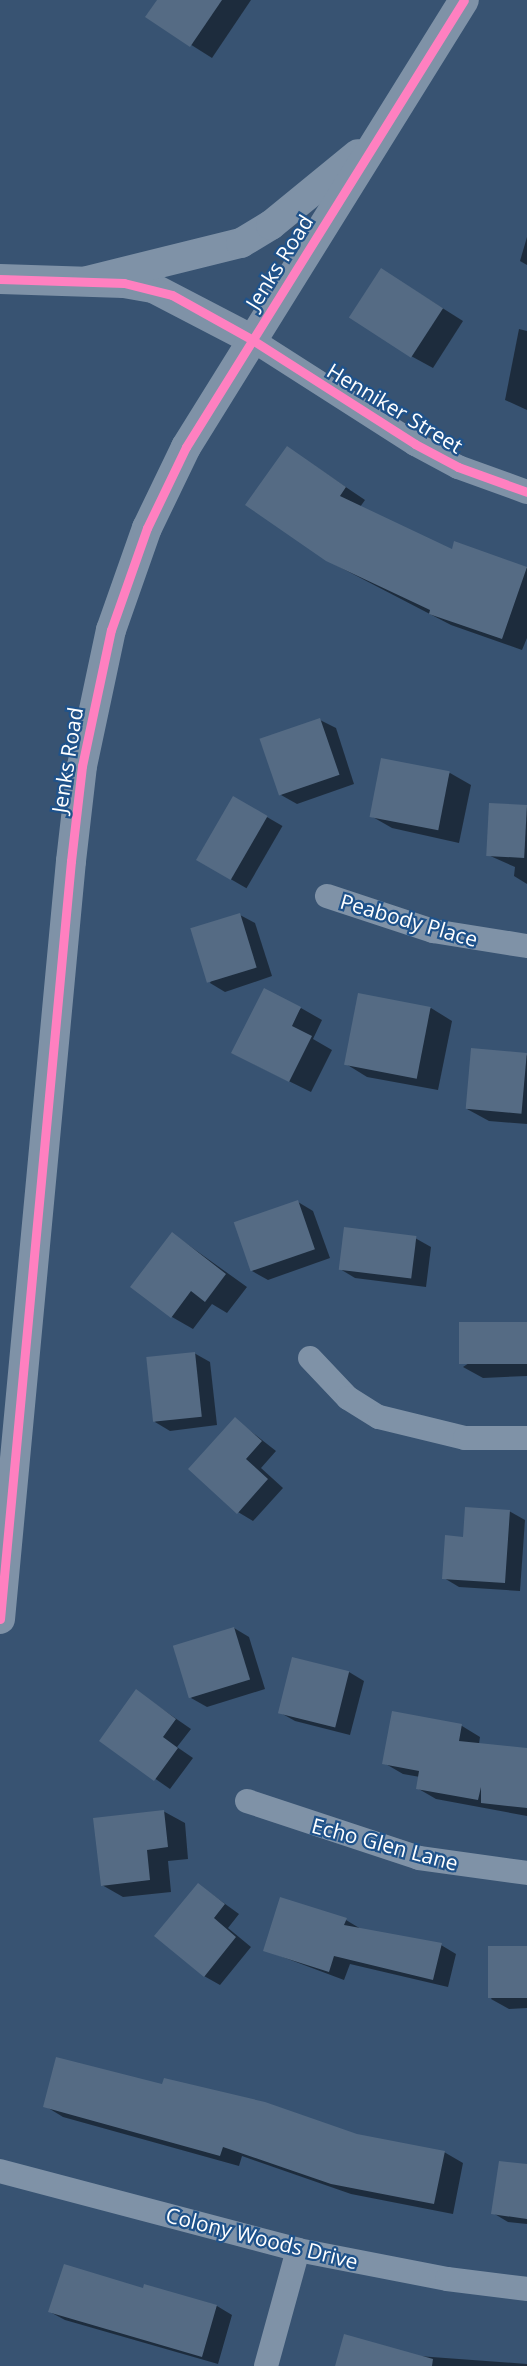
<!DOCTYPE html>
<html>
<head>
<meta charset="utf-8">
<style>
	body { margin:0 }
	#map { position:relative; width:527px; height:2366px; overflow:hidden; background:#385372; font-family:"Open Sans",sans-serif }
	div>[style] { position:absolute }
	.shadow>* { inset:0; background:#0007; transform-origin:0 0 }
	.building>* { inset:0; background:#556b84; transform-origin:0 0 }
	.minor>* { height:24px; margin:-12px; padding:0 12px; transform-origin:12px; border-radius:12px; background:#7f92a7 }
	.tertiary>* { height:30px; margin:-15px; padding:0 15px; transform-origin:15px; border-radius:15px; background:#7f92a7 }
	.cycleway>* { height:9px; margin:-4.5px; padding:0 4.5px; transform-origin:4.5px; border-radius:4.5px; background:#ff80c0 }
	span { translate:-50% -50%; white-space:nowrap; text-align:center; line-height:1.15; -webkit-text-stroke:4.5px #1f528a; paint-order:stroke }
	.street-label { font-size:21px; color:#fff }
</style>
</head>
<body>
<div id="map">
	<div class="shadow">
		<i style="clip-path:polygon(158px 0,251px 0,212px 58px,147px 17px)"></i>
		<i style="clip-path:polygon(527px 237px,527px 265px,520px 261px)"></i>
		<i style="clip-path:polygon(382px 270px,463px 321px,433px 368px,411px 356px)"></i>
		<i style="clip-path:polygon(519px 329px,527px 331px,527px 410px,505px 400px)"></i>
		<i style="clip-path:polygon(288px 448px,365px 500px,360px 507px,452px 551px,455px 543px,527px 568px,527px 638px,522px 650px,451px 625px,326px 560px)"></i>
		<i style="clip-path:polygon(320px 720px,336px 728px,354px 784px,297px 804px,281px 795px)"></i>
		<i style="clip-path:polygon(450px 773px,471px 785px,459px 843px,392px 828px,371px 816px)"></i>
		<i style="left:234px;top:798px;width:56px;height:72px;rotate:30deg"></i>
		<i style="clip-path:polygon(527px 807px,527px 884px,514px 876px,515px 867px,488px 855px)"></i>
		<i style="clip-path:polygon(240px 915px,255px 923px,272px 976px,225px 992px,210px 983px)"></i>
		<i style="clip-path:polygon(301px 1008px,322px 1020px,313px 1039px,332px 1050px,311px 1092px,254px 1064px)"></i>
		<i style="clip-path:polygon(431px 1008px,452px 1021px,438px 1090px,367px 1077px,346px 1064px)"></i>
		<i style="clip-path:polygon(527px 1055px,527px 1124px,489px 1121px,467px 1109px)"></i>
		<i style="clip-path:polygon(298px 1202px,313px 1211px,330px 1258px,268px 1280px,252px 1271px)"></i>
		<i style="clip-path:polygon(173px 1234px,247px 1287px,227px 1313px,212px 1304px,193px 1329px,172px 1317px)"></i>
		<i style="clip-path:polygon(415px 1238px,431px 1247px,426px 1287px,355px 1278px,340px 1269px)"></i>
		<i style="clip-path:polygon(527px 1324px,527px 1376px,483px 1378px,463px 1367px)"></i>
		<i style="clip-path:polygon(194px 1353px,210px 1362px,217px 1425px,170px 1431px,155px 1422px)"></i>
		<i style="clip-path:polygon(235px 1419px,276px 1451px,261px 1468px,283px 1488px,253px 1521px,238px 1512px)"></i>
		<i style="clip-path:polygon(509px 1511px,525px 1520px,520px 1591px,459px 1587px,444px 1578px,465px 1538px)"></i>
		<i style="clip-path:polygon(234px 1628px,249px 1637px,265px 1689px,207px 1707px,191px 1698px)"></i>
		<i style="clip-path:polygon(349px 1672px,364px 1681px,350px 1735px,295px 1721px,279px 1712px)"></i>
		<i style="clip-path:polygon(136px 1691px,191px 1729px,177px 1747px,193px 1758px,170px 1789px,101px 1741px)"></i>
		<i style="clip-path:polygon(393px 1713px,462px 1726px,480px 1737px,479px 1744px,527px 1750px,527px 1816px,436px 1799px,417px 1788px,420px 1777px,403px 1774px,384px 1763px)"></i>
		<i style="clip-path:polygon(163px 1811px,185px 1823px,188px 1859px,168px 1861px,171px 1892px,123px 1897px,102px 1885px)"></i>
		<i style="clip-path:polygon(199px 1885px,239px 1914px,228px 1928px,251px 1947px,220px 1985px,204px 1976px)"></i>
		<i style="clip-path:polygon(346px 1920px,361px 1929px,441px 1945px,456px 1954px,448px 1987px,350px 1964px,344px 1980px,264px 1950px)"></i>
		<i style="clip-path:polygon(527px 1948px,527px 2008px,509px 2009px,491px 1999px)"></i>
		<i style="clip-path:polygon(45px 2106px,357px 2135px,444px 2152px,463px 2163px,453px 2214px,351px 2194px,242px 2156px,239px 2166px,63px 2117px)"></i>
		<i style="clip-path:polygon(527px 2166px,527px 2224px,508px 2222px,493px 2213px)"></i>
		<i style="clip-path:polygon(145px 2286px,217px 2306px,232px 2315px,218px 2364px,65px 2320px,50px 2312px,144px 2290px)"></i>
		<i style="clip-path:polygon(418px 2356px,527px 2364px,527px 2366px,336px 2366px)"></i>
	</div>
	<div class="building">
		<i style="clip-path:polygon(157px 0,222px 0,190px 47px,145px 17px)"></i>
		<i style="left:381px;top:268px;width:74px;height:59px;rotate:33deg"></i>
		<i style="clip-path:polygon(287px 446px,346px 487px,340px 496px,452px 549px,454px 541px,527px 567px,502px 639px,429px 614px,430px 610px,326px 561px,245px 505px)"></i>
		<i style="left:320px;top:718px;width:60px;height:64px;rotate:71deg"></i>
		<i style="left:381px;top:758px;width:70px;height:60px;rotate:11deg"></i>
		<i style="left:233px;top:796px;width:40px;height:74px;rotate:30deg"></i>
		<i style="left:489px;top:803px;width:38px;height:53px;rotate:3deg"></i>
		<i style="left:240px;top:913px;width:57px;height:52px;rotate:73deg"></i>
		<i style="clip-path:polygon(264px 988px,301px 1007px,292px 1026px,312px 1036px,289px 1082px,231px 1053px)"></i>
		<i style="left:358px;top:993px;width:74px;height:73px;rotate:11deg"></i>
		<i style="left:471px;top:1048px;width:56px;height:61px;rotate:5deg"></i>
		<i style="left:298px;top:1200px;width:52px;height:68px;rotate:71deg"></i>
		<i style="left:344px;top:1227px;width:73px;height:43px;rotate:7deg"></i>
		<i style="clip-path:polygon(172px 1232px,226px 1274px,205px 1302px,191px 1291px,171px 1318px,130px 1287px)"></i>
		<i style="left:527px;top:1322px;width:42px;height:68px;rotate:90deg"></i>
		<i style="left:195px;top:1352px;width:65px;height:49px;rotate:84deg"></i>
		<i style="clip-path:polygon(235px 1417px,262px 1441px,246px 1459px,268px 1479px,237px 1514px,188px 1469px)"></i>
		<i style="clip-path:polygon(465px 1507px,510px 1510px,505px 1583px,442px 1579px,445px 1535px,463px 1537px)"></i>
		<i style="left:234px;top:1627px;width:55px;height:64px;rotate:73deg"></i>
		<i style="left:292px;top:1657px;width:59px;height:58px;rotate:14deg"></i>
		<i style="clip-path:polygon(136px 1689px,176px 1719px,163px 1737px,178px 1748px,154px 1781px,99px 1741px)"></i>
		<i style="clip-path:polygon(392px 1711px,462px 1724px,459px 1741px,527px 1748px,527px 1808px,481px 1803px,481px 1787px,478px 1800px,416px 1789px,419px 1771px,382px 1764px)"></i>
		<i style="clip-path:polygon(164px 1810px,168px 1847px,147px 1850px,150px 1880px,101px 1886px,93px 1818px)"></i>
		<i style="clip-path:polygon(198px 1883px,225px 1904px,214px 1918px,236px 1937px,204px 1977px,154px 1936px)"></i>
		<i style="clip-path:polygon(280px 1897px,347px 1918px,344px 1925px,442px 1943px,433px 1980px,334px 1956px,329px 1972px,263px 1951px)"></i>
		<i style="left:527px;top:1946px;width:52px;height:39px;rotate:90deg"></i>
		<i style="clip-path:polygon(56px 2057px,162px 2084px,164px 2078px,265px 2102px,357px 2134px,445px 2151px,434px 2204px,331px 2184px,223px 2147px,220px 2156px,43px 2107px)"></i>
		<i style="clip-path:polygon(499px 2161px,527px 2164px,527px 2219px,491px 2214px)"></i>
		<i style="clip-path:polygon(64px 2264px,143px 2288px,144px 2284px,217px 2305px,202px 2357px,48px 2312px)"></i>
		<i style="clip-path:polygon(344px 2334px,433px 2359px,432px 2366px,335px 2366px)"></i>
	</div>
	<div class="minor">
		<i style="left:251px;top:339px;width:195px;rotate:32.6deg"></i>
		<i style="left:415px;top:444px;width:49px;rotate:28.1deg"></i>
		<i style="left:458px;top:467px;width:73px;rotate:19.9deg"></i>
		<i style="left:327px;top:896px;width:112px;rotate:18.3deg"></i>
		<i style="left:433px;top:931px;width:95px;rotate:9.1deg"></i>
		<i style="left:310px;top:1358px;width:55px;rotate:46.5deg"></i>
		<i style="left:348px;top:1398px;width:36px;rotate:32deg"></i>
		<i style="left:379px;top:1417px;width:89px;rotate:13.7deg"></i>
		<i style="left:465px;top:1438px;width:62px"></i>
		<i style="left:247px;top:1801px;width:181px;rotate:18.3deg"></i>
		<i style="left:419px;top:1858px;width:109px;rotate:7.9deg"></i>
		<i style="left:0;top:2171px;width:308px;rotate:14.8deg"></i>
		<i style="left:298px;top:2250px;width:152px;rotate:11deg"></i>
		<i style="left:447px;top:2279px;width:81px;rotate:7.1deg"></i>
		<i style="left:266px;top:2366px;width:120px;rotate:-74.6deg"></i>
	</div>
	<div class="tertiary">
		<i style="left:0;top:279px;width:124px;rotate:1.8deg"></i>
		<i style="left:124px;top:283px;width:29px;rotate:10deg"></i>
		<i style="left:153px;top:288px;width:110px;rotate:27.5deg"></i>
		<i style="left:87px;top:281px;width:159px;rotate:-13.9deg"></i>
		<i style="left:241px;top:243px;width:35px;rotate:-31deg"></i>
		<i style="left:271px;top:225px;width:112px;rotate:-39.2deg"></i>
		<i style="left:0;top:1619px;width:761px;rotate:-84.65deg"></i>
		<i style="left:71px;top:861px;width:96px;rotate:-83.4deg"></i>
		<i style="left:82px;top:766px;width:139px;rotate:-78deg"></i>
		<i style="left:111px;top:630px;width:108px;rotate:-70.6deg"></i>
		<i style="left:147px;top:528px;width:90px;rotate:-64.3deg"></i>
		<i style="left:186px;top:447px;width:526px;rotate:-58.12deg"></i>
	</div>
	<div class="cycleway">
		<i style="left:0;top:279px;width:124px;rotate:1.8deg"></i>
		<i style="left:124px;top:283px;width:49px;rotate:14deg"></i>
		<i style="left:172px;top:295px;width:90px;rotate:29.1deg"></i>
		<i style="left:251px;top:339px;width:195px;rotate:32.6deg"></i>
		<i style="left:415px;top:444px;width:49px;rotate:28.1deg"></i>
		<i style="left:458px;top:467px;width:73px;rotate:19.9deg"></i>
		<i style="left:0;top:1619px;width:761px;rotate:-84.65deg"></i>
		<i style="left:71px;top:861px;width:96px;rotate:-83.4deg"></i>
		<i style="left:82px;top:766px;width:139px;rotate:-78deg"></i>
		<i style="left:111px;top:630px;width:108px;rotate:-70.6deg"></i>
		<i style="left:147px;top:528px;width:90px;rotate:-64.3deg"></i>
		<i style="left:186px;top:447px;width:526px;rotate:-58.12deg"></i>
	</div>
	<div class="street-label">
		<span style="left:279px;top:262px;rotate:-58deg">Jenks Road</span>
		<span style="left:395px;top:408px;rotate:31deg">Henniker Street</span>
		<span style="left:67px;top:760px;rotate:-81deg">Jenks Road</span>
		<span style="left:409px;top:920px;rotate:16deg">Peabody Place</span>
		<span style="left:385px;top:1844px;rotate:15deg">Echo Glen Lane</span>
		<span style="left:262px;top:2238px;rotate:14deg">Colony Woods Drive</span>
	</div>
</div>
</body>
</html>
